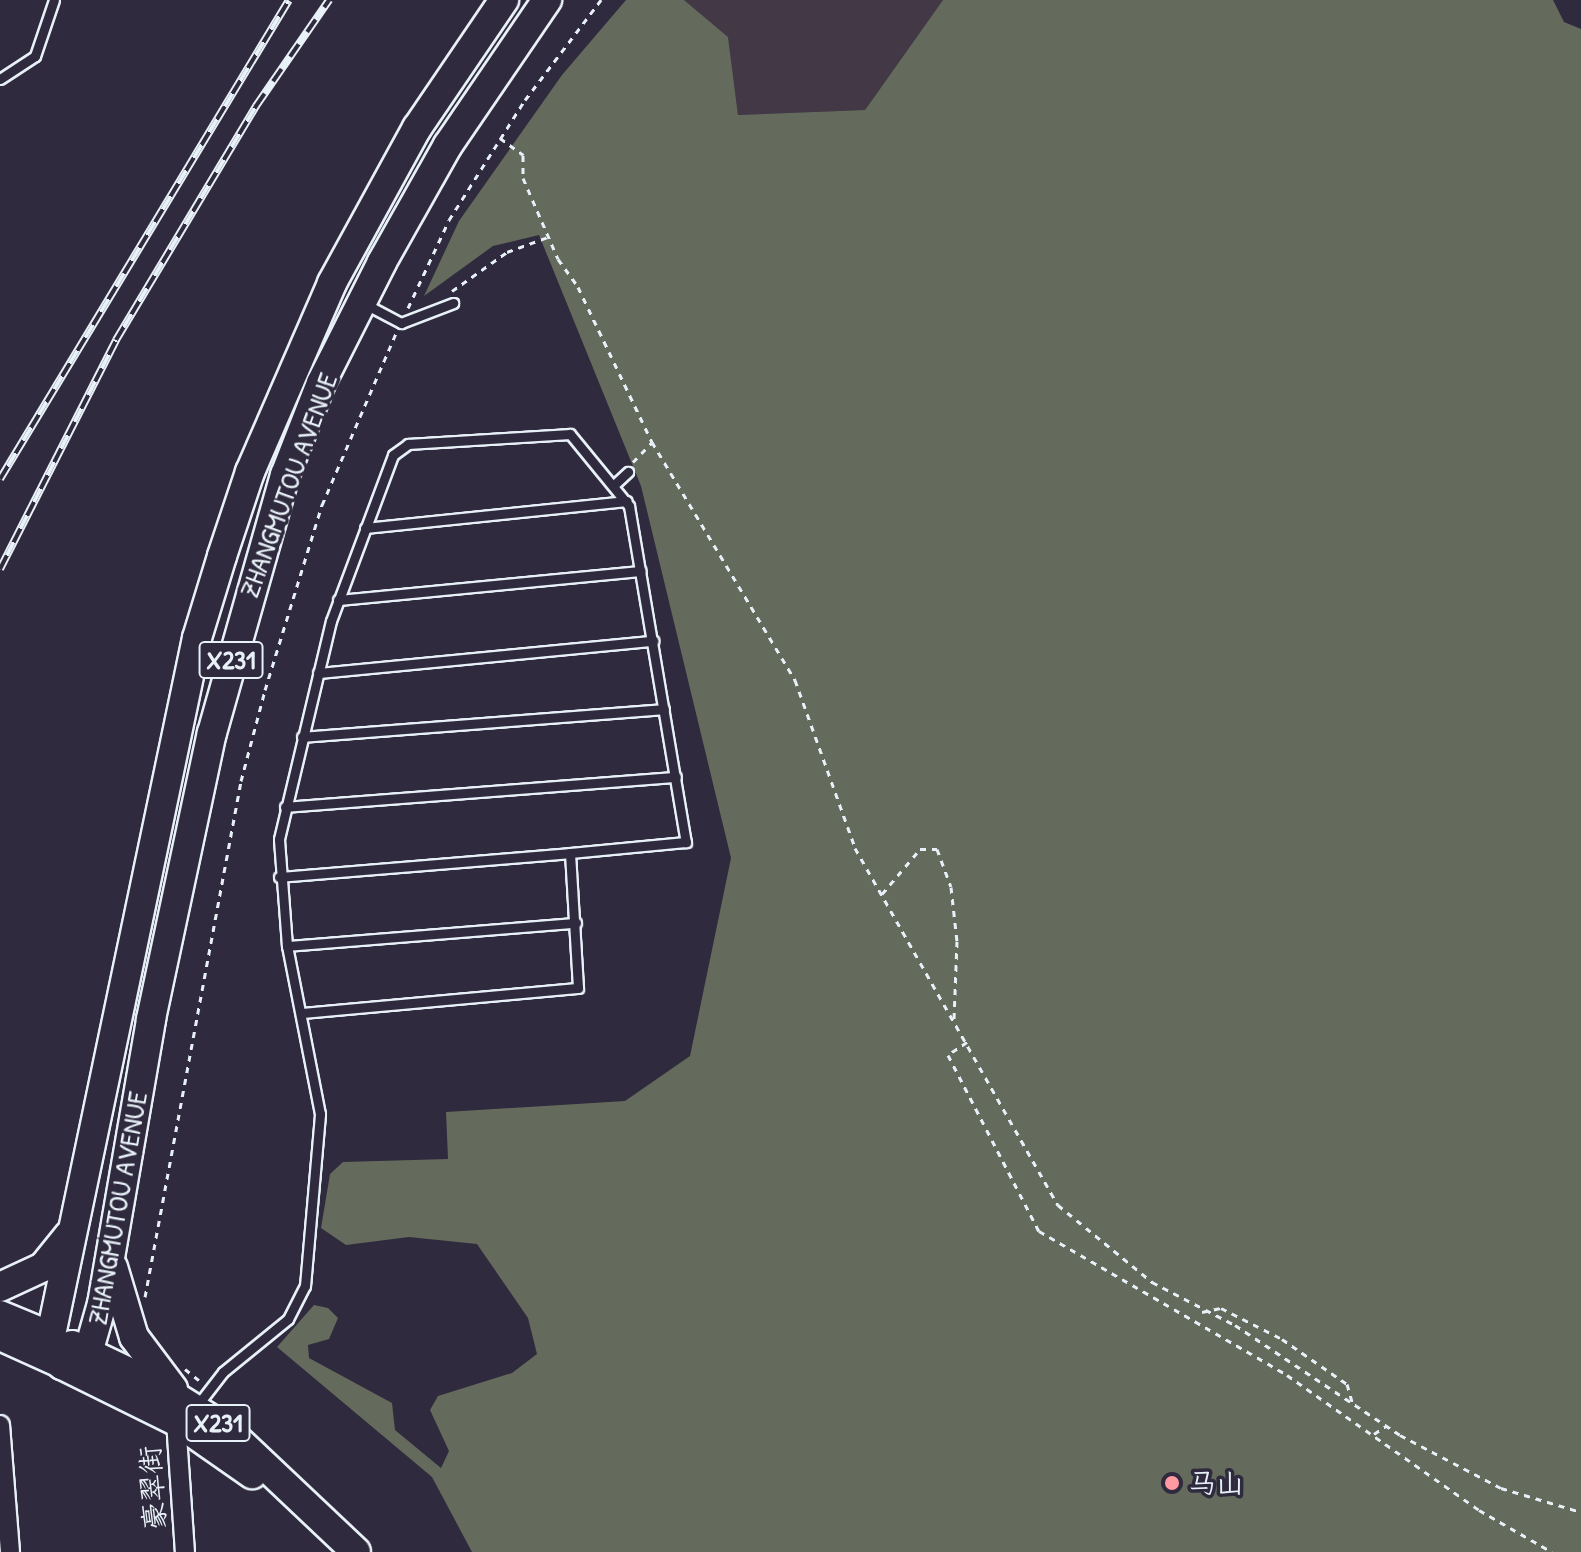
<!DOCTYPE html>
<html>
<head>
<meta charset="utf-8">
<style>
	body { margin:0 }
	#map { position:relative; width:1581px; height:1552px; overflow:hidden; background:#2f2a3d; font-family:"Patrick Hand","LXGW WenKai TC",sans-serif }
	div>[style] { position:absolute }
	.built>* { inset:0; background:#423846 }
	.green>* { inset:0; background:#646a5c }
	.path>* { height:3px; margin-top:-1.5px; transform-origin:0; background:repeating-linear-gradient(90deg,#e8f1f8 0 6px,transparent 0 12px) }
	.roads { filter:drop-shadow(2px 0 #e8f1f8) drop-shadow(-2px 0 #e8f1f8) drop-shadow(0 2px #e8f1f8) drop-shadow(0 -2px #e8f1f8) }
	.lane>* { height:9px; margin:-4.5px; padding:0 4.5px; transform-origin:4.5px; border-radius:4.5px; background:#2f2a3d }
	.street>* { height:18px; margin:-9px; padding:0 9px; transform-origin:9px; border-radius:9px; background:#2f2a3d }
	.secondary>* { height:26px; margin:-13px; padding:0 13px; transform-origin:13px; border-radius:13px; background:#2f2a3d }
	.primary>* { height:28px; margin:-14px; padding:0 14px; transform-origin:14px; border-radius:14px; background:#2f2a3d }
	.rail>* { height:8px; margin-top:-4px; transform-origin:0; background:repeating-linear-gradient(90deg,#2f2a3d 0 15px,#e8f1f8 0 30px); box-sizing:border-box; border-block:2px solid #e8f1f8 }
	.dots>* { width:22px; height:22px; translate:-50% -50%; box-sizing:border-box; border:4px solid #2f2a3d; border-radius:50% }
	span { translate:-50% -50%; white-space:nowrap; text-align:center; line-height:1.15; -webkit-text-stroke:7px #2f2a3d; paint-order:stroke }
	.shield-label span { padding:2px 6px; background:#2f2a3d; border:2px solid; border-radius:6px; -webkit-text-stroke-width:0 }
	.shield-label { font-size:26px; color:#e8f1f8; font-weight:700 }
	.street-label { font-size:28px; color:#e8f1f8 }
	.poi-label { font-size:28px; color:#e8f1f8 }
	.left { translate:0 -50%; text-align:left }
</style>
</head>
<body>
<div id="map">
	<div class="built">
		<i style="clip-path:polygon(684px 0,943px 0,865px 110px,738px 115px,728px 37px)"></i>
	</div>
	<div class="green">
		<i style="clip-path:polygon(626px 0,684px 0,728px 37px,738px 115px,865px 110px,943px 0,1553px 0,1564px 22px,1581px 29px,1581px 1552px,472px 1552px,432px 1477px,277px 1347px,314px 1305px,328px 1308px,338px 1318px,329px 1339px,308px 1345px,309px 1358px,392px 1403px,395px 1430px,441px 1468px,449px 1451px,430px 1410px,438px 1396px,512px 1373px,537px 1354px,528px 1318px,477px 1244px,409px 1237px,346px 1245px,321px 1228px,330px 1174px,343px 1162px,448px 1159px,446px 1112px,625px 1101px,690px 1056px,731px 858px,641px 486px,539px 235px,493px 246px,424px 296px,459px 221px,562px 75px)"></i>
	</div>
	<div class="path">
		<i style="left:500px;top:138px;width:29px;rotate:36deg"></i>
		<i style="left:523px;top:155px;width:23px;rotate:90deg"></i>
		<i style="left:523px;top:178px;width:88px;rotate:66.6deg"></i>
		<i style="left:558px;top:259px;width:34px;rotate:54deg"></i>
		<i style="left:578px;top:287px;width:172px;rotate:64.5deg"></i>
		<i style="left:652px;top:442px;width:278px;rotate:59deg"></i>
		<i style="left:795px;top:680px;width:178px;rotate:70.3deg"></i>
		<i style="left:855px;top:848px;width:411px;rotate:60.4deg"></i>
		<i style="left:1058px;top:1205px;width:122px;rotate:39.3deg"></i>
		<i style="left:1152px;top:1282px;width:93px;rotate:27.4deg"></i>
		<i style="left:1235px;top:1325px;width:198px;rotate:33.7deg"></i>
		<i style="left:1400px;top:1435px;width:114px;rotate:27.7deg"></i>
		<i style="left:1501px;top:1488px;width:84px;rotate:16.7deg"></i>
		<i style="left:452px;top:291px;width:67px;rotate:-35.3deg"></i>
		<i style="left:507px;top:252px;width:44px;rotate:-20.1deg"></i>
		<i style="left:408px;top:308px;width:97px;rotate:-65deg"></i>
		<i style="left:449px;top:220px;width:142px;rotate:-57.7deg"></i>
		<i style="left:525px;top:100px;width:126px;rotate:-52.8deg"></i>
		<i style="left:633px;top:462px;width:28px;rotate:-46deg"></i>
		<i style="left:882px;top:894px;width:59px;rotate:-49.8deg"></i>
		<i style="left:920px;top:849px;width:17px"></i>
		<i style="left:937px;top:849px;width:40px;rotate:69.8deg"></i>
		<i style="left:951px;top:887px;width:54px;rotate:83.7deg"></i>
		<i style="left:957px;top:941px;width:78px;rotate:92.2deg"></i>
		<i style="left:967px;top:1042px;width:23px;rotate:146deg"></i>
		<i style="left:948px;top:1055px;width:198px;rotate:62.7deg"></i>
		<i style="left:1039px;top:1231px;width:287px;rotate:30.1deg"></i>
		<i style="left:1287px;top:1375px;width:235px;rotate:35.1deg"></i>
		<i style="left:1479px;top:1510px;width:84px;rotate:29.9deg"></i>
		<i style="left:145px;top:1297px;width:525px;rotate:-79.46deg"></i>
		<i style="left:241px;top:781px;width:94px;rotate:-75.2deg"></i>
		<i style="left:265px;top:690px;width:194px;rotate:-72.9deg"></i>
		<i style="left:322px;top:505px;width:187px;rotate:-66.7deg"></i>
		<i style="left:1202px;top:1312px;width:19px;rotate:-12deg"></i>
		<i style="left:1221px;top:1308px;width:68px;rotate:26.9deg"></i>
		<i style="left:1282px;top:1339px;width:79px;rotate:34.7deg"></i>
		<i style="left:1347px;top:1384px;width:19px;rotate:74deg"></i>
		<i style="left:185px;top:1369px;width:19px;rotate:39deg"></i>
		<i style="left:1374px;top:1434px;width:14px;rotate:-34deg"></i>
	</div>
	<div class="roads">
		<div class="lane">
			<i style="left:0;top:79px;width:42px;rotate:-33.3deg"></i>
			<i style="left:35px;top:56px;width:59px;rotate:-71.3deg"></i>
			<i style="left:365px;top:304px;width:41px;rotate:27.8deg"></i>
			<i style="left:401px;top:323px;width:56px;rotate:-21deg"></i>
			<i style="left:615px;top:484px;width:18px;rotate:-43deg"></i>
			<i style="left:365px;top:528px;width:263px;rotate:-5.9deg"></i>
			<i style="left:338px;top:600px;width:304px;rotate:-5.5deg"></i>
			<i style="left:318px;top:673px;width:337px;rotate:-5.5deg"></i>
			<i style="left:302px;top:737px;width:363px;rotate:-4.4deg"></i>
			<i style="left:285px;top:807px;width:392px;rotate:-4.4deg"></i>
			<i style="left:279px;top:877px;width:292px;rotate:-4.7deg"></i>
			<i style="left:287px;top:946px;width:290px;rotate:-4.6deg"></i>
			<i style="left:196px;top:1407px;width:44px;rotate:-52.4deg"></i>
			<i style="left:223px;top:1372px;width:84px;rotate:-39.2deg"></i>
			<i style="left:288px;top:1319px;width:37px;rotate:-63deg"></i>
			<i style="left:305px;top:1286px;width:173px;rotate:-85deg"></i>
			<i style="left:320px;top:1114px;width:171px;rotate:-101.1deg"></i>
			<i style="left:287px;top:946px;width:107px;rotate:-94.3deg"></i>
			<i style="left:279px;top:839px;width:224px;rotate:-76.6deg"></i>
			<i style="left:331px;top:621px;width:177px;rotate:-69.5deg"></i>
			<i style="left:393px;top:455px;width:19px;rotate:-36deg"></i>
			<i style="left:408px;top:444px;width:162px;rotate:-3.5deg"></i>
			<i style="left:570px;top:434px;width:93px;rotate:50.7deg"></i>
			<i style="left:629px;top:506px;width:341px;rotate:80.4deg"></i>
			<i style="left:686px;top:842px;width:117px;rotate:174.6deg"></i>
			<i style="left:570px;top:853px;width:135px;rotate:86.6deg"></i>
			<i style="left:578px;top:988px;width:278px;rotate:174.8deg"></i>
		</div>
		<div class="street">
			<i style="left:176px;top:1421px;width:131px;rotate:86.1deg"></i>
			<i style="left:0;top:1425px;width:127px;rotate:85.5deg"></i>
		</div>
		<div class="secondary">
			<i style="left:0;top:1314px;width:55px;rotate:22.4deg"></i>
			<i style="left:0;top:1337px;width:68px;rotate:24.3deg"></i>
		</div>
		<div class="primary">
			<i style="left:113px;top:1267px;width:73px;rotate:73.3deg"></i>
			<i style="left:134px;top:1337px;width:65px;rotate:53.1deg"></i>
			<i style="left:0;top:1287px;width:47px;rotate:-24.9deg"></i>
			<i style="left:43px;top:1267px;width:41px;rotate:-50.9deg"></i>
			<i style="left:72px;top:1345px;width:98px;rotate:25.5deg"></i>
			<i style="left:160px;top:1387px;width:77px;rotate:32.2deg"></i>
			<i style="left:225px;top:1428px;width:180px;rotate:43.4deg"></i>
			<i style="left:62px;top:1365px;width:29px;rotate:-25deg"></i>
			<i style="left:88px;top:1353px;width:51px;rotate:-74.1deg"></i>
			<i style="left:102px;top:1304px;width:289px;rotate:-80.2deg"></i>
			<i style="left:151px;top:1019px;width:292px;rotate:-78deg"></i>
			<i style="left:212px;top:733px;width:268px;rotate:-74.2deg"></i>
			<i style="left:285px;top:475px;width:99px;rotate:-68.6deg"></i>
			<i style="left:321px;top:383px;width:136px;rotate:-63.2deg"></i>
			<i style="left:382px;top:262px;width:134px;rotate:-60.6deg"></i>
			<i style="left:448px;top:145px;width:176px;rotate:-55.7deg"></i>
			<i style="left:62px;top:1365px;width:32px;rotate:-110deg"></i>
			<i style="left:51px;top:1335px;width:712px;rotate:-78.17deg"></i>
			<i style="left:197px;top:638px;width:86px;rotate:-73deg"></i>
			<i style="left:222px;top:556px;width:89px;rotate:-71.6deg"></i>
			<i style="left:250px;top:472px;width:206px;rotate:-66.5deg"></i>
			<i style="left:332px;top:283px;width:177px;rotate:-61.3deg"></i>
			<i style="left:417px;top:128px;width:155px;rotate:-55.8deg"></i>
			<i style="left:62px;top:1365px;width:127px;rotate:26.2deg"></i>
			<i style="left:176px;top:1421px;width:93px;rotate:34.9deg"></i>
		</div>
	</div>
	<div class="rail">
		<i style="left:0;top:479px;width:559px;rotate:-58.9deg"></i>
		<i style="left:0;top:569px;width:257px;rotate:-63.1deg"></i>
		<i style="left:116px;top:340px;width:273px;rotate:-59.1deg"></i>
		<i style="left:256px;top:106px;width:129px;rotate:-55.4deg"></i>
	</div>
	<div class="dots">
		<i style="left:1172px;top:1483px;background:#ff9aa2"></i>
	</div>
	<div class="shield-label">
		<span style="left:231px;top:660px">X231</span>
		<span style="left:218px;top:1423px">X231</span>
	</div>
	<div class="street-label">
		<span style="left:288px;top:485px;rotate:-70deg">ZHANGMUTOU AVENUE</span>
		<span style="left:117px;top:1208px;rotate:-80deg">ZHANGMUTOU AVENUE</span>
		<span style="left:152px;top:1488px;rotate:-94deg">豪翠街</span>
	</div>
	<div class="poi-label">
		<span class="left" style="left:1188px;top:1483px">马山</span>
	</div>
</div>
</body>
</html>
